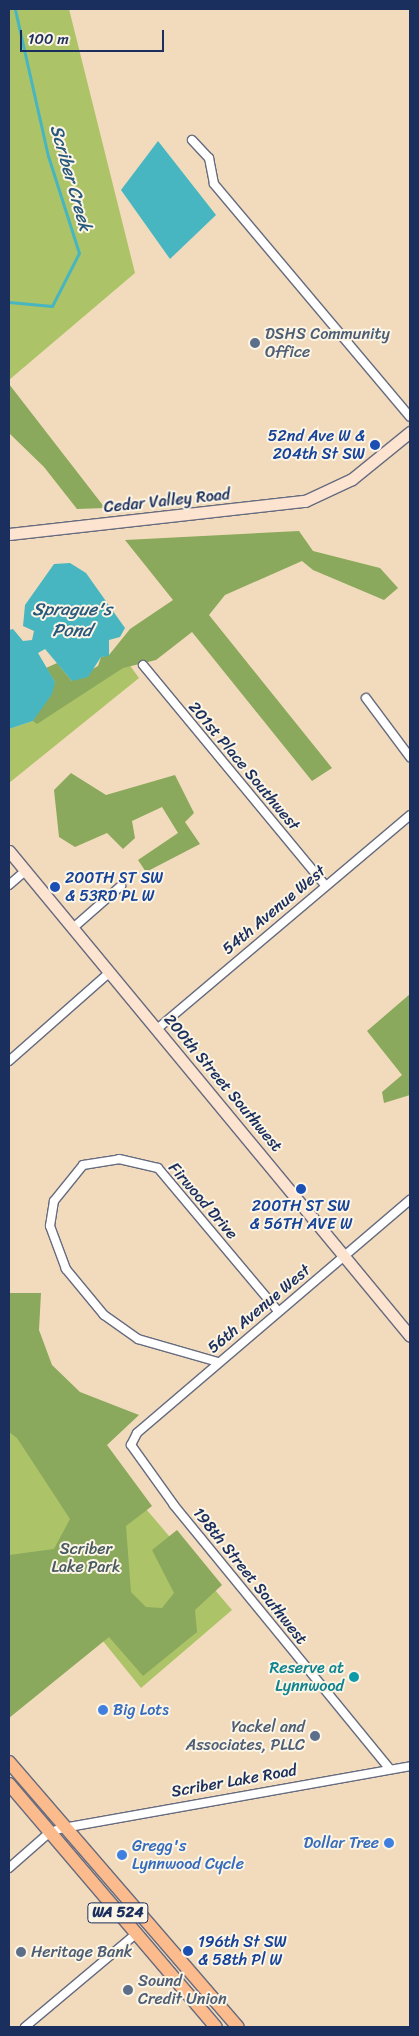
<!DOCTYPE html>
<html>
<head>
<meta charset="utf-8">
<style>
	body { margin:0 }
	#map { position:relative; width:419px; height:2036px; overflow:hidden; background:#f2dbbc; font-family:Sriracha,sans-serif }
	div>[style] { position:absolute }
	.green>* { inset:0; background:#adc368 }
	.forest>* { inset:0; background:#8aa95c }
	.water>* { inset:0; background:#47b6c1 }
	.stream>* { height:3px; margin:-1.5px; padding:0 1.5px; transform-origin:1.5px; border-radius:1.5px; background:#47b6c1 }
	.roads { filter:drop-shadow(1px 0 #666b7f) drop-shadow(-1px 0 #666b7f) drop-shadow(0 1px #666b7f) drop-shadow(0 -1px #666b7f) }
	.street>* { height:8px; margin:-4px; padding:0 4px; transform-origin:4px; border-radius:4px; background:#fff }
	.secondary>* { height:11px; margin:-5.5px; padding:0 5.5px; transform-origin:5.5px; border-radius:5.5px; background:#fde4d1 }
	.primary>* { height:12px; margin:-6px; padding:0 6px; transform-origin:6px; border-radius:6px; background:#fbbb8d }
	.dots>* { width:14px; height:14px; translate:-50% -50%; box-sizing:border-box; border:2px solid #fcf5e5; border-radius:50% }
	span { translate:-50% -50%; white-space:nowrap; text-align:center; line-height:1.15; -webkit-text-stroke:4px #fcf5e5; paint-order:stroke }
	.shield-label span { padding:1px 4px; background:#fcf5e5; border:1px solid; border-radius:4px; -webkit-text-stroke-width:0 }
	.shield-label { font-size:15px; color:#1b2f5e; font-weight:700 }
	.service-label { font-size:16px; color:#4e5e75 }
	.left { translate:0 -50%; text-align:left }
	.right { translate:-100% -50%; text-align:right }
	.transit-label { font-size:16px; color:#164399 }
	.street-label { font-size:16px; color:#1b2f5e }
	.park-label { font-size:16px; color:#475b61 }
	.culture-label { font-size:16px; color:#0d838f }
	.shop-label { font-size:16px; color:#366cbe }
	.water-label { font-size:18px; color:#28587c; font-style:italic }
	.frame { position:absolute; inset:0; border:10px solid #1b2f5e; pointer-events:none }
	.scale { position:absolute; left:20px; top:30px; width:144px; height:22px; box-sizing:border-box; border:2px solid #1b2f5e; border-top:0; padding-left:6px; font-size:15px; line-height:18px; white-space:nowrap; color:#1b2f5e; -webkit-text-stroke:4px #fcf5e5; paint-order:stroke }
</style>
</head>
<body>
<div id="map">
	<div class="green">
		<i style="clip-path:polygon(9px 9px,69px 9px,135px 273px,9px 380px)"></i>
		<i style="clip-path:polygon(118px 649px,139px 678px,9px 783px,9px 729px,33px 721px)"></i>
		<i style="clip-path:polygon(9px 1348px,232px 1610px,141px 1688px,98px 1635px,9px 1710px)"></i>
	</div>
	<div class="forest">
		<i style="clip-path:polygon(9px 384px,105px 508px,77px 509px,44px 467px,9px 433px)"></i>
		<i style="clip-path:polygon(299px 531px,313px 551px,380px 568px,398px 588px,384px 600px,313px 570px,302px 561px,225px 595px,209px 615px,332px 768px,312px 781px,192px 632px,156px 660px,123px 668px,37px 724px,33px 721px,55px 682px,46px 668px,57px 663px,72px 681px,98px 666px,101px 657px,109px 655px,130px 629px,173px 600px,125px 540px)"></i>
		<i style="clip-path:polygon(71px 773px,106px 795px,175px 775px,194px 813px,185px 822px,200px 844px,146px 872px,138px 860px,178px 833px,162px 807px,132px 821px,135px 838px,123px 849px,107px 833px,75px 847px,59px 837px,54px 790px)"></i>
		<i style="clip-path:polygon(410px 994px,410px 1095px,384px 1103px,382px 1092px,402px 1075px,367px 1031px)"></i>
		<i style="clip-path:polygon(9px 1293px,41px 1293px,39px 1330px,52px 1365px,80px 1392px,139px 1415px,107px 1445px,152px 1506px,126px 1526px,131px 1592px,146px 1607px,162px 1608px,174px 1593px,152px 1550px,177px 1530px,222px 1585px,195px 1610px,197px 1632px,143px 1676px,109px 1637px,9px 1718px,9px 1555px,54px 1549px,70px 1519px,17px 1438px,9px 1432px)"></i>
	</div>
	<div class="water">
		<i style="clip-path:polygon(158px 141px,216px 215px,170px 259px,121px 190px)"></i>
		<i style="clip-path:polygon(70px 563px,86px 573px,125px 628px,120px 637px,109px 640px,109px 656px,101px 657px,88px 677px,72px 681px,45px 649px,38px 653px,55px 682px,52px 694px,33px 721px,9px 729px,9px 630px,13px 629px,23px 641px,32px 640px,34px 631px,23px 626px,25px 605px,54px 564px)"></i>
	</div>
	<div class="stream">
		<i style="left:9px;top:302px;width:43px;rotate:5.3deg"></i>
		<i style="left:52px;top:306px;width:59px;rotate:-63deg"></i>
		<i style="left:79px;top:253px;width:102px;rotate:-107.7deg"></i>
		<i style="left:48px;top:156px;width:151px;rotate:-102.7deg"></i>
	</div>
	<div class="roads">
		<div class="street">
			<i style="left:192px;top:140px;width:25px;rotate:47deg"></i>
			<i style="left:209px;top:158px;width:26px;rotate:79deg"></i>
			<i style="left:214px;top:184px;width:304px;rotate:49.9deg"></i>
			<i style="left:143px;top:665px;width:286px;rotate:50.4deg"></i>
			<i style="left:366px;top:698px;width:74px;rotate:53.3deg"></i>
			<i style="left:9px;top:885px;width:21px;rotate:-41deg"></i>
			<i style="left:73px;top:928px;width:64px;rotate:-41.2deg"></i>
			<i style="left:157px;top:1029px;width:331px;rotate:-40.2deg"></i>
			<i style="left:9px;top:1061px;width:135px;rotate:-41.4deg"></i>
			<i style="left:218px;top:1362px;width:83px;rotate:-164deg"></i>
			<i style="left:138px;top:1339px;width:42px;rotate:-144.8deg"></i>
			<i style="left:104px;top:1315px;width:60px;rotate:-129.6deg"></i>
			<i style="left:66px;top:1269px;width:46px;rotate:-110.4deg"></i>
			<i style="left:50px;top:1226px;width:25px;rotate:-81deg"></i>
			<i style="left:54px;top:1201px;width:46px;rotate:-51.1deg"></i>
			<i style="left:83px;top:1165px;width:36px;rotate:-9deg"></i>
			<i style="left:119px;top:1159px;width:40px;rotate:13deg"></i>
			<i style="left:158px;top:1168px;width:187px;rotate:50deg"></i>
			<i style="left:389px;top:1768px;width:340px;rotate:-129.3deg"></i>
			<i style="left:174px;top:1505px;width:74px;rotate:-125.6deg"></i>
			<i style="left:131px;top:1445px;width:13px;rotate:-63deg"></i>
			<i style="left:137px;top:1433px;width:359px;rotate:-40.5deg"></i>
			<i style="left:9px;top:1868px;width:55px;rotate:-41.3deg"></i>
			<i style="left:50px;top:1832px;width:14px;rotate:-17deg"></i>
			<i style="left:63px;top:1828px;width:352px;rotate:-10.1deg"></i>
			<i style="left:25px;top:2027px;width:145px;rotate:-40deg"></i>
		</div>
		<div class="secondary">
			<i style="left:9px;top:534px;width:298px;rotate:-6.4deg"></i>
			<i style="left:305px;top:501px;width:52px;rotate:-25.1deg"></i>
			<i style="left:352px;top:479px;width:75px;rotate:-39deg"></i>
			<i style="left:9px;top:851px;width:629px;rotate:50.42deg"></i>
		</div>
		<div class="primary">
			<i style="left:9px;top:1762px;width:350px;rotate:49.2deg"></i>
			<i style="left:9px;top:1784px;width:319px;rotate:49.6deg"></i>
		</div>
	</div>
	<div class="dots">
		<i style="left:255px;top:343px;background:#5c6f8a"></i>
		<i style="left:375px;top:445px;background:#1a4fb4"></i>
		<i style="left:55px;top:887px;background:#1a4fb4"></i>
		<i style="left:301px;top:1189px;background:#1a4fb4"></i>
		<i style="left:354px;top:1677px;background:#0f9aa8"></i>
		<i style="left:103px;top:1710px;background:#3f7fe0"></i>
		<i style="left:315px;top:1736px;background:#5c6f8a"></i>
		<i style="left:389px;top:1843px;background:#3f7fe0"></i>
		<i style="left:122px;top:1855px;background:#3f7fe0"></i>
		<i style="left:188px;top:1951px;background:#1a4fb4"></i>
		<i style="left:21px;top:1952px;background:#5c6f8a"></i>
		<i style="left:128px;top:1990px;background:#5c6f8a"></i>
	</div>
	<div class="shield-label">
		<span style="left:118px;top:1913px">WA 524</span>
	</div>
	<div class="service-label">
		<span class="left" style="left:265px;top:343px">DSHS Community<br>Office</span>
		<span class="right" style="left:305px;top:1736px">Yackel and<br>Associates, PLLC</span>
		<span class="left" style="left:31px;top:1952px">Heritage Bank</span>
		<span class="left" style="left:138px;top:1990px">Sound<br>Credit Union</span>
	</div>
	<div class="transit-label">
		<span class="right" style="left:365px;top:445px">52nd Ave W &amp;<br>204th St SW</span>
		<span class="left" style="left:65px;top:887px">200TH ST SW<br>&amp; 53RD PL W</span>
		<span style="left:301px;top:1215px">200TH ST SW<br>&amp; 56TH AVE W</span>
		<span class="left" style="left:198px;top:1951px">196th St SW<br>&amp; 58th Pl W</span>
	</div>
	<div class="street-label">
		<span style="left:167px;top:501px;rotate:-6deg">Cedar Valley Road</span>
		<span style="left:244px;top:766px;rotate:50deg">201st Place Southwest</span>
		<span style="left:274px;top:910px;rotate:-40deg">54th Avenue West</span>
		<span style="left:223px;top:1083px;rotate:50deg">200th Street Southwest</span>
		<span style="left:203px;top:1201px;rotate:49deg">Firwood Drive</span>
		<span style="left:259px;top:1309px;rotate:-40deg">56th Avenue West</span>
		<span style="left:250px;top:1576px;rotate:51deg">198th Street Southwest</span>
		<span style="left:234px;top:1781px;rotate:-10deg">Scriber Lake Road</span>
	</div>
	<div class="park-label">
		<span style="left:86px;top:1558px">Scriber<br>Lake Park</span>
	</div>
	<div class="culture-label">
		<span class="right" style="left:344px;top:1677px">Reserve at<br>Lynnwood</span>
	</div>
	<div class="shop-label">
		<span class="left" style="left:113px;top:1710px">Big Lots</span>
		<span class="right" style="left:379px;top:1843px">Dollar Tree</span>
		<span class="left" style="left:132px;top:1855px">Gregg's<br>Lynnwood Cycle</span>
	</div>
	<div class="water-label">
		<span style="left:71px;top:178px;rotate:74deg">Scriber Creek</span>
		<span style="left:72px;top:620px">Sprague's<br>Pond</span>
	</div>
	<div class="frame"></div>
	<div class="scale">100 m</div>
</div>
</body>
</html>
